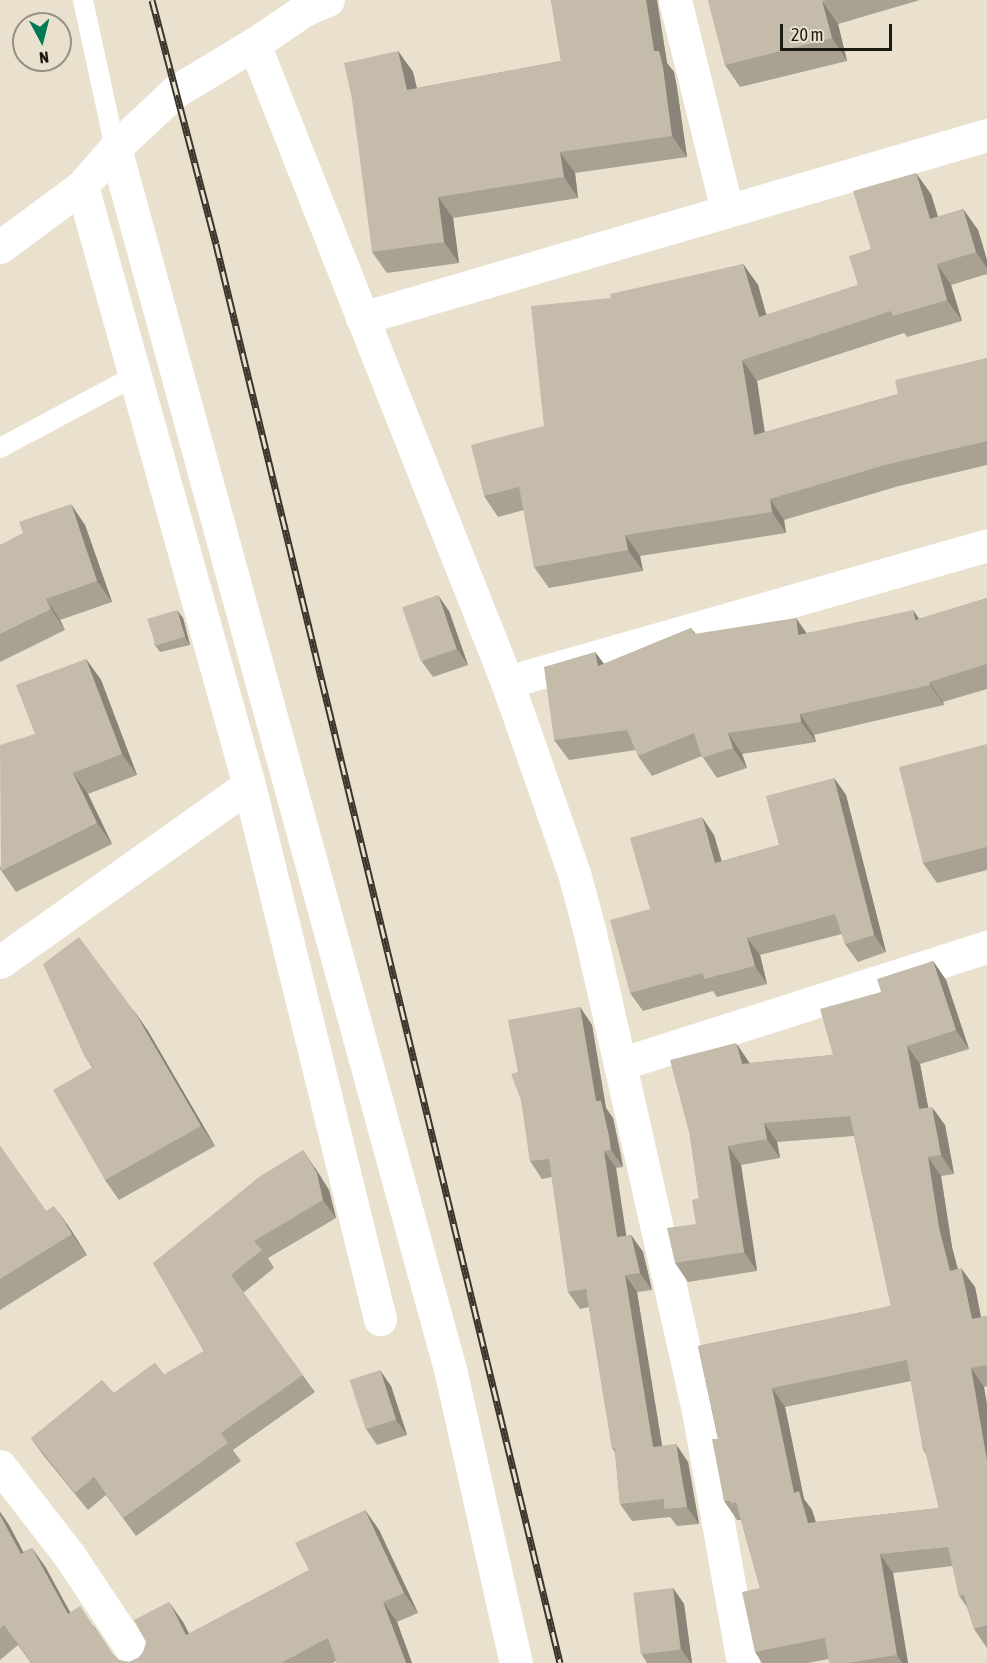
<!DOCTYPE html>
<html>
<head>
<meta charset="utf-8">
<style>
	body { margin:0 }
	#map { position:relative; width:987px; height:1663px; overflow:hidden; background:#eae0ce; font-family:"Asap Condensed",sans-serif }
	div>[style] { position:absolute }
	.lane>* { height:20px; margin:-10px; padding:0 10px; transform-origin:10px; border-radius:10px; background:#fff }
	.street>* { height:33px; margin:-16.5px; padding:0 16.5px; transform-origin:16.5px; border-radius:16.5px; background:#fff }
	.rail>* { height:7px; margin-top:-3.5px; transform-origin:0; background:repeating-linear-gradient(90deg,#eae0ce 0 14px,#3a352d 0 28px); box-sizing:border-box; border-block:2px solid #3a352d }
	.wall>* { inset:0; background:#a9a192 }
	.shaded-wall>* { inset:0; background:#8a8377 }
	.building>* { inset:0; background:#c5bbaa; transform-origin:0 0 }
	span { translate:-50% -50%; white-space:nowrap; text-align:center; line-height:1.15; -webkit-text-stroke:5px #eae0ce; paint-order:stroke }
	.north { position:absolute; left:12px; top:12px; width:60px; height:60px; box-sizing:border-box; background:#eae0ce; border:2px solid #989083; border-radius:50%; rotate:173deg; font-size:16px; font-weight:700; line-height:24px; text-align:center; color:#1d1913 }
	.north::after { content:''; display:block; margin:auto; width:21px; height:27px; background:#017956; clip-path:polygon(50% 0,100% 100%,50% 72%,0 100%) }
	.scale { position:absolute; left:780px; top:24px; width:112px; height:27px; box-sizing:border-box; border:3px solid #1d1913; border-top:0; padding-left:8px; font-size:18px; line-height:21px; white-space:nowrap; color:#1d1913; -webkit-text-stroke:4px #eae0ce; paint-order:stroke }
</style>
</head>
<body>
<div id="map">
	<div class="lane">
		<i style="left:83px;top:0;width:151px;rotate:77.8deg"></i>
		<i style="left:0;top:448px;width:153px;rotate:-28.1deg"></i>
	</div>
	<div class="street">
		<i style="left:675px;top:0;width:216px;rotate:76.1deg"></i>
		<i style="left:254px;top:44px;width:686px;rotate:68.37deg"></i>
		<i style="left:507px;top:682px;width:202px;rotate:70.7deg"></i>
		<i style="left:574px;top:873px;width:58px;rotate:75deg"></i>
		<i style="left:589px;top:929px;width:139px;rotate:77.1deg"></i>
		<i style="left:115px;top:148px;width:1270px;rotate:74.66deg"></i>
		<i style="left:451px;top:1373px;width:297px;rotate:77.4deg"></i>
		<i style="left:82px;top:186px;width:622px;rotate:74.42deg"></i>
		<i style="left:249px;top:785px;width:550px;rotate:76.22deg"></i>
		<i style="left:0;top:247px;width:102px;rotate:-36.6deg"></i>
		<i style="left:82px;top:186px;width:50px;rotate:-49deg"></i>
		<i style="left:115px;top:148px;width:83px;rotate:-43.1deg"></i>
		<i style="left:176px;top:91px;width:91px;rotate:-31.1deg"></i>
		<i style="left:254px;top:44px;width:60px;rotate:-34.2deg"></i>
		<i style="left:304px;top:10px;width:26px;rotate:-23deg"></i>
		<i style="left:362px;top:318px;width:651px;rotate:-16.32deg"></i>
		<i style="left:507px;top:682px;width:499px;rotate:-15.9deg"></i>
		<i style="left:0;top:962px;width:305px;rotate:-35.4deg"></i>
		<i style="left:0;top:1466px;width:113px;rotate:52.2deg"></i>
		<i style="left:69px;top:1555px;width:130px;rotate:56.3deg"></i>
		<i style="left:743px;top:1663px;width:252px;rotate:-100.1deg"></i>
		<i style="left:699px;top:1415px;width:360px;rotate:-102.7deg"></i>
		<i style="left:620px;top:1064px;width:385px;rotate:-17.7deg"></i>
	</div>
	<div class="rail">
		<i style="left:152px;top:0;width:252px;rotate:75.3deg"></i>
		<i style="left:216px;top:244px;width:1460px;rotate:76.37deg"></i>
	</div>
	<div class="wall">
		<i style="clip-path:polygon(551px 0,657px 0,667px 63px,674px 72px,677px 88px,687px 157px,575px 173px,578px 198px,453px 218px,459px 263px,387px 273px,372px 252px,398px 51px,413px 72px,417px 88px,561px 61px)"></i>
		<i style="clip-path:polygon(708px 0,920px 0,838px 24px,847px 61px,740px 87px,725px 65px)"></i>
		<i style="clip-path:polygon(931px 194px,938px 217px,963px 209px,978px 230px,987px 260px,987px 274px,951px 285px,962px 321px,907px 337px,904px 333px,757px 381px,765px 432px,898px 394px,987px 358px,987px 465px,899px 486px,784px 520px,786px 533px,640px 556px,643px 571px,549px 588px,534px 567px,524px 510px,498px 517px,484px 496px,544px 426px,611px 298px,743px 264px,758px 285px,766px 315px,858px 285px,871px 249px)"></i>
		<i style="clip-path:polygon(85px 525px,112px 602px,60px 620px,65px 630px,0 662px,0 545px)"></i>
		<i style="clip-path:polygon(987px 598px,987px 689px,943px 702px,944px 705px,814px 735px,816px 742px,742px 754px,747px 768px,717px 778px,702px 756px,652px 776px,638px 756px,636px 750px,569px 760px,554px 740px,595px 652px,604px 664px,691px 628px,696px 634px,806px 633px,919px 619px)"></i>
		<i style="clip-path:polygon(449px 611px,468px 665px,433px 677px,422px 662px)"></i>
		<i style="clip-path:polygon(183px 618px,190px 645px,160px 652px,154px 644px)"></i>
		<i style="clip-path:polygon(86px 659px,101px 680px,137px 775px,88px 794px,112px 844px,16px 892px,0 869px,35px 734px)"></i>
		<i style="clip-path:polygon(987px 744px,987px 870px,937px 883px,923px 863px)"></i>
		<i style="clip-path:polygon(834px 778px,846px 795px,886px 952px,858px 962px,845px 944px,842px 934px,760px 955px,767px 984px,717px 997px,713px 991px,643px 1011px,630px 993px,650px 909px,714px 835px,722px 861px,779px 845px)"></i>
		<i style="clip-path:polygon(evenodd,933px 961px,946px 980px,969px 1049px,920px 1064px,928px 1107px,945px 1125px,954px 1174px,941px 1176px,952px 1247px,958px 1269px,975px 1287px,981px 1317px,987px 1316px,987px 1386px,984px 1387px,987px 1405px,987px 1648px,974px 1629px,967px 1607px,959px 1596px,953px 1566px,893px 1573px,908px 1663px,829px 1663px,829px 1659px,808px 1663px,762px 1663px,755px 1652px,760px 1588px,741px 1520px,737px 1520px,724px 1501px,718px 1439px,698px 1346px,891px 1306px,854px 1136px,777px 1142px,780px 1158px,741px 1165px,757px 1271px,688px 1282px,675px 1263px,696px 1224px,699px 1198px,690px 1136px,749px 1062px,750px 1063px,833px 1055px,881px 992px,933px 961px,911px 1381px,923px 1449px,926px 1454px,939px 1508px,816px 1522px,812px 1510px,804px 1499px,785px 1407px,911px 1381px)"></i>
		<i style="clip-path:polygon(580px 1007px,592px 1025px,606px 1108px,613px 1118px,621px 1154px,623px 1167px,616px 1168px,626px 1236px,631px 1235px,643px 1252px,652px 1290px,637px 1292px,662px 1446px,688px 1462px,699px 1524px,677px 1526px,670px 1517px,632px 1521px,620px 1504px,615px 1452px,612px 1448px,589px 1307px,580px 1309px,568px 1292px,552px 1177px,542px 1179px,530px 1161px,518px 1072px)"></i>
		<i style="clip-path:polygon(134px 1011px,148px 1031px,215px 1146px,119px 1200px,105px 1180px,92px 1067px,84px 1055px)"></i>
		<i style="clip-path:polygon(0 1146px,46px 1211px,69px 1227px,87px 1255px,0 1310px)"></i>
		<i style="clip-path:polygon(315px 1167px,329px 1190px,336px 1218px,268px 1258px,274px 1268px,243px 1293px,315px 1392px,233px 1450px,241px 1461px,136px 1536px,106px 1495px,88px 1510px,43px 1455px,31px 1438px,114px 1393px,155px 1363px,164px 1375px,204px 1351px,153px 1263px)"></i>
		<i style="clip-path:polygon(391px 1386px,407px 1435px,377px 1445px,366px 1429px)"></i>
		<i style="clip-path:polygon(365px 1510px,379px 1530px,418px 1613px,397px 1622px,412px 1663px,337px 1663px,336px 1661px,333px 1663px,31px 1663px,18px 1645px,0 1660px,0 1512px,9px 1525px,23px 1552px,32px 1548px,46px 1568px,70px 1613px,94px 1626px,113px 1655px,119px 1660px,129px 1662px,138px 1658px,183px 1622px,189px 1634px,309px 1570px)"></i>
		<i style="clip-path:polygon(673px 1588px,684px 1604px,692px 1663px,647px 1663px,642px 1655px)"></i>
	</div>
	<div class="shaded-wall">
		<i style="clip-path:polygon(646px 0,657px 0,667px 63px,674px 72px,677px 88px,687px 157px,672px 136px,654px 51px)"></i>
		<i style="clip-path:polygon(822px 1px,838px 24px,847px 61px,832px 38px)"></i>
		<i style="clip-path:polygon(398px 51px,413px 72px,422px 111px,407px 90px)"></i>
		<i style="clip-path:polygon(560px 152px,575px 173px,578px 198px,564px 177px)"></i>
		<i style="clip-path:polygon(916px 173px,931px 194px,945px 240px,930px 219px)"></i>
		<i style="clip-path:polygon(438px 197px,453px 218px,459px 263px,444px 242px)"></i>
		<i style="clip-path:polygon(963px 209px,978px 230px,987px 260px,987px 268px,976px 252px)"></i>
		<i style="clip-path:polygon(743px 264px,758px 285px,773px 338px,759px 317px)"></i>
		<i style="clip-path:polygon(937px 264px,951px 285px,962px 321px,947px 300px)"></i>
		<i style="clip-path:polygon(742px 360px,757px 381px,768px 456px,754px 435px)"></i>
		<i style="clip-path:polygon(770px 499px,784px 520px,786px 533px,772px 512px)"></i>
		<i style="clip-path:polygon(71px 504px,85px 525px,112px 602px,97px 581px)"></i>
		<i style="clip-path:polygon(625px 535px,640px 556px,643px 571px,628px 550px)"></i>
		<i style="clip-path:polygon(438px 595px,449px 611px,468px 665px,457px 649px)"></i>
		<i style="clip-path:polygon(46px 599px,60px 620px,65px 630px,51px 609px)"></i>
		<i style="clip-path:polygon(177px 610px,183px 618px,190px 645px,185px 637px)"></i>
		<i style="clip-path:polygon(913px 610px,927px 630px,915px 620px)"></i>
		<i style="clip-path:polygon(796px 618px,810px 638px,798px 635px)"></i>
		<i style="clip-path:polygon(595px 652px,610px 672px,598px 666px)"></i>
		<i style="clip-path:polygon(86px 659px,101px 680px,137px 775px,122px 754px)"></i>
		<i style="clip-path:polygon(929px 682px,943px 702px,944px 705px,930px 685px)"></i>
		<i style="clip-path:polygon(800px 714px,814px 735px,816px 742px,801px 722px)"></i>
		<i style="clip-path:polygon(728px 733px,742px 754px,747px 768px,733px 748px)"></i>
		<i style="clip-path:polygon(73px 773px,88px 794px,112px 844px,97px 823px)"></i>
		<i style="clip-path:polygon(834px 778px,846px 795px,886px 952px,874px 935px)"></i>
		<i style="clip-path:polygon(702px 817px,714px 835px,727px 881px,715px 863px)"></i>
		<i style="clip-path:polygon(747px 938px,760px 955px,767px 984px,755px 966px)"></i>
		<i style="clip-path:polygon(933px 961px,946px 980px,969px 1049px,956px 1030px)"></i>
		<i style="clip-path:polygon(580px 1007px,592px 1025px,606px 1108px,613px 1118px,623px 1167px,611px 1150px,596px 1101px)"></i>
		<i style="clip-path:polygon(134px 1011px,148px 1031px,215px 1146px,201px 1126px)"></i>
		<i style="clip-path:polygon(736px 1043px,749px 1062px,755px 1083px,742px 1064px)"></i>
		<i style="clip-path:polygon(907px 1046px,920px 1064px,932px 1128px,919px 1109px)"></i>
		<i style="clip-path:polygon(932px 1107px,945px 1125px,954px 1174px,941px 1155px)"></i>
		<i style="clip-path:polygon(764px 1123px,777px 1142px,780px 1158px,767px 1139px)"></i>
		<i style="clip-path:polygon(728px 1146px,741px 1165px,757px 1271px,744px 1252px)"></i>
		<i style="clip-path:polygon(303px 1150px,329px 1190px,336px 1218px,323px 1200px)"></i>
		<i style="clip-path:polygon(604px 1151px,616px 1168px,629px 1254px,617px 1237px)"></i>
		<i style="clip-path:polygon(928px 1157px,941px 1176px,952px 1247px,963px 1290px,950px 1271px,939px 1228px)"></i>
		<i style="clip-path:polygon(54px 1206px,69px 1227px,87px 1255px,72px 1234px)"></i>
		<i style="clip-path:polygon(631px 1235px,643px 1252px,652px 1290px,640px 1273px)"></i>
		<i style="clip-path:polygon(961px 1268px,975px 1287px,985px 1338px,972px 1319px)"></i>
		<i style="clip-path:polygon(625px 1275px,637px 1292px,665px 1464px,653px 1447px)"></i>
		<i style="clip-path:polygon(971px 1368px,984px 1387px,987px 1405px,987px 1461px)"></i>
		<i style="clip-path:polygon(380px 1370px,391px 1386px,407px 1435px,396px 1420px)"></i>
		<i style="clip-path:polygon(772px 1388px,785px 1407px,804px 1499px,812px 1510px,821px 1542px,808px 1523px,794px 1493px)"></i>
		<i style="clip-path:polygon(676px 1444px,688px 1462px,699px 1524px,687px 1507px)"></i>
		<i style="clip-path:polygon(365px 1510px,379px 1530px,418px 1613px,404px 1593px)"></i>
		<i style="clip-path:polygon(0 1512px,9px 1525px,35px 1574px,21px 1554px,0 1515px)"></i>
		<i style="clip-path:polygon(32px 1548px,46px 1568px,82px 1634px,68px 1614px)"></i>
		<i style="clip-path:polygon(880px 1554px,893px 1573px,908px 1663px,902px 1663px,897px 1655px)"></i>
		<i style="clip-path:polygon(673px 1588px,684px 1604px,692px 1663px,691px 1663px,681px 1649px)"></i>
		<i style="clip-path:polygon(169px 1602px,183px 1622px,200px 1655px,186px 1635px)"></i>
		<i style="clip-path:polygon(383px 1602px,397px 1622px,412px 1663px,406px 1663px)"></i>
	</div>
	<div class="building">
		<i style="clip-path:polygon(551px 0,646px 0,654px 51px,659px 51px,663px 67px,672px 136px,560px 152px,564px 177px,438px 197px,444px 242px,372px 252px,352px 99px,344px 63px,398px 51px,407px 90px,561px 61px)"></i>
		<i style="clip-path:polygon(708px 0,827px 0,822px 1px,832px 38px,725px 65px)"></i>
		<i style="clip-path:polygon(916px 173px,930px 219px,963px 209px,976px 252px,937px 264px,947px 300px,893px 316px,891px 311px,742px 360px,754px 435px,898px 394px,895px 380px,987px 358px,987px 441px,885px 465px,770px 499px,772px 512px,625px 535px,628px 550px,534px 567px,519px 487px,484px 496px,471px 445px,544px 426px,531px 306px,611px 298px,610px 294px,743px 264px,759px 317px,858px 285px,849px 256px,871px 249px,853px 191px)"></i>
		<i style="clip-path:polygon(71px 504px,97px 581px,46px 599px,51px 609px,0 634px,0 545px,23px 533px,19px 522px)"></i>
		<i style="left:438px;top:595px;width:57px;height:38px;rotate:71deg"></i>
		<i style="clip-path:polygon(987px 598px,987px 664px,929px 682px,930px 685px,800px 714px,801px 722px,728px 733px,733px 748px,702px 758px,694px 733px,638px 756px,627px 730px,554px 740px,544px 667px,595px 652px,598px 666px,691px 628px,694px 634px,796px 618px,798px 635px,913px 610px,915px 620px)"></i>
		<i style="left:177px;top:610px;width:28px;height:31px;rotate:73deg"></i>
		<i style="clip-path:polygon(86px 659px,122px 754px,73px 773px,97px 823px,1px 871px,0 745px,35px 734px,16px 685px)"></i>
		<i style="clip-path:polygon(987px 744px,987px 847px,923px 863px,899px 767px)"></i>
		<i style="clip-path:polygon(834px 778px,874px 935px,845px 944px,835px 914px,747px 938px,755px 966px,704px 979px,703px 973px,630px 993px,610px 920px,650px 909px,630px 838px,702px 817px,715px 863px,779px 845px,766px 796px)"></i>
		<i style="clip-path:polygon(79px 937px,134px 1011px,201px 1126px,105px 1180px,53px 1090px,93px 1067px,84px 1055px,43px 964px)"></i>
		<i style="clip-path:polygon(evenodd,933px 961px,956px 1030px,907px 1046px,919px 1109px,932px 1107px,941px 1155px,928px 1157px,939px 1228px,950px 1271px,961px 1268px,972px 1319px,987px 1316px,987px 1365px,971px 1368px,987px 1461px,987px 1625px,974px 1629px,964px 1595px,959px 1596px,948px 1547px,880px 1554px,897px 1655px,847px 1663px,829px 1663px,825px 1638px,755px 1652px,742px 1592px,760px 1588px,736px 1502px,731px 1504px,730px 1501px,724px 1501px,712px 1439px,718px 1439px,698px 1346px,891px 1306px,850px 1116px,764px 1123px,767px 1139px,728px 1146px,744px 1252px,675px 1263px,667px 1228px,696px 1224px,692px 1200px,699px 1198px,690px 1136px,670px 1060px,736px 1043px,742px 1064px,833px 1055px,820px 1009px,881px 992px,877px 979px,933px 961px,907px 1360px,923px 1449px,925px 1449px,939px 1508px,808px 1523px,799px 1491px,794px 1493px,772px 1388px,907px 1360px)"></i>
		<i style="clip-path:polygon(580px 1007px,596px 1101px,601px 1101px,609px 1136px,611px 1150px,604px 1151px,617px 1237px,631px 1235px,640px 1273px,625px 1275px,653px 1447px,676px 1444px,687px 1507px,664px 1509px,664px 1499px,620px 1504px,615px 1448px,612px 1448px,586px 1289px,568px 1292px,549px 1159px,530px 1161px,521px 1100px,511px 1074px,518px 1072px,508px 1020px)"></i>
		<i style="clip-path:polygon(0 1146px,46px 1211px,54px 1206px,72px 1234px,0 1279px)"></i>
		<i style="clip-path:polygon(303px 1150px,317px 1173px,323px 1200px,254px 1241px,262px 1250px,231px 1275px,303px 1375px,221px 1433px,228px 1443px,123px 1518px,94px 1477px,75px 1493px,31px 1438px,102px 1380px,114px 1393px,155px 1363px,163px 1375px,204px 1351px,153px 1263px,259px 1177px)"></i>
		<i style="left:380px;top:1370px;width:52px;height:32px;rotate:72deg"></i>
		<i style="clip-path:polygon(365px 1510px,404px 1593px,383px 1602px,406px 1663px,337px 1663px,328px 1638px,281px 1663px,32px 1663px,4px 1625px,0 1629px,0 1515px,21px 1554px,32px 1548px,68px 1614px,80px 1606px,112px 1654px,119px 1660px,129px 1662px,138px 1658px,143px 1652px,146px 1642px,134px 1620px,169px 1602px,186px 1635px,309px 1570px,295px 1543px)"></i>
		<i style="left:673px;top:1588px;width:62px;height:40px;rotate:83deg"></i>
	</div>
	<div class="north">N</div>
	<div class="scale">20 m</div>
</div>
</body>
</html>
